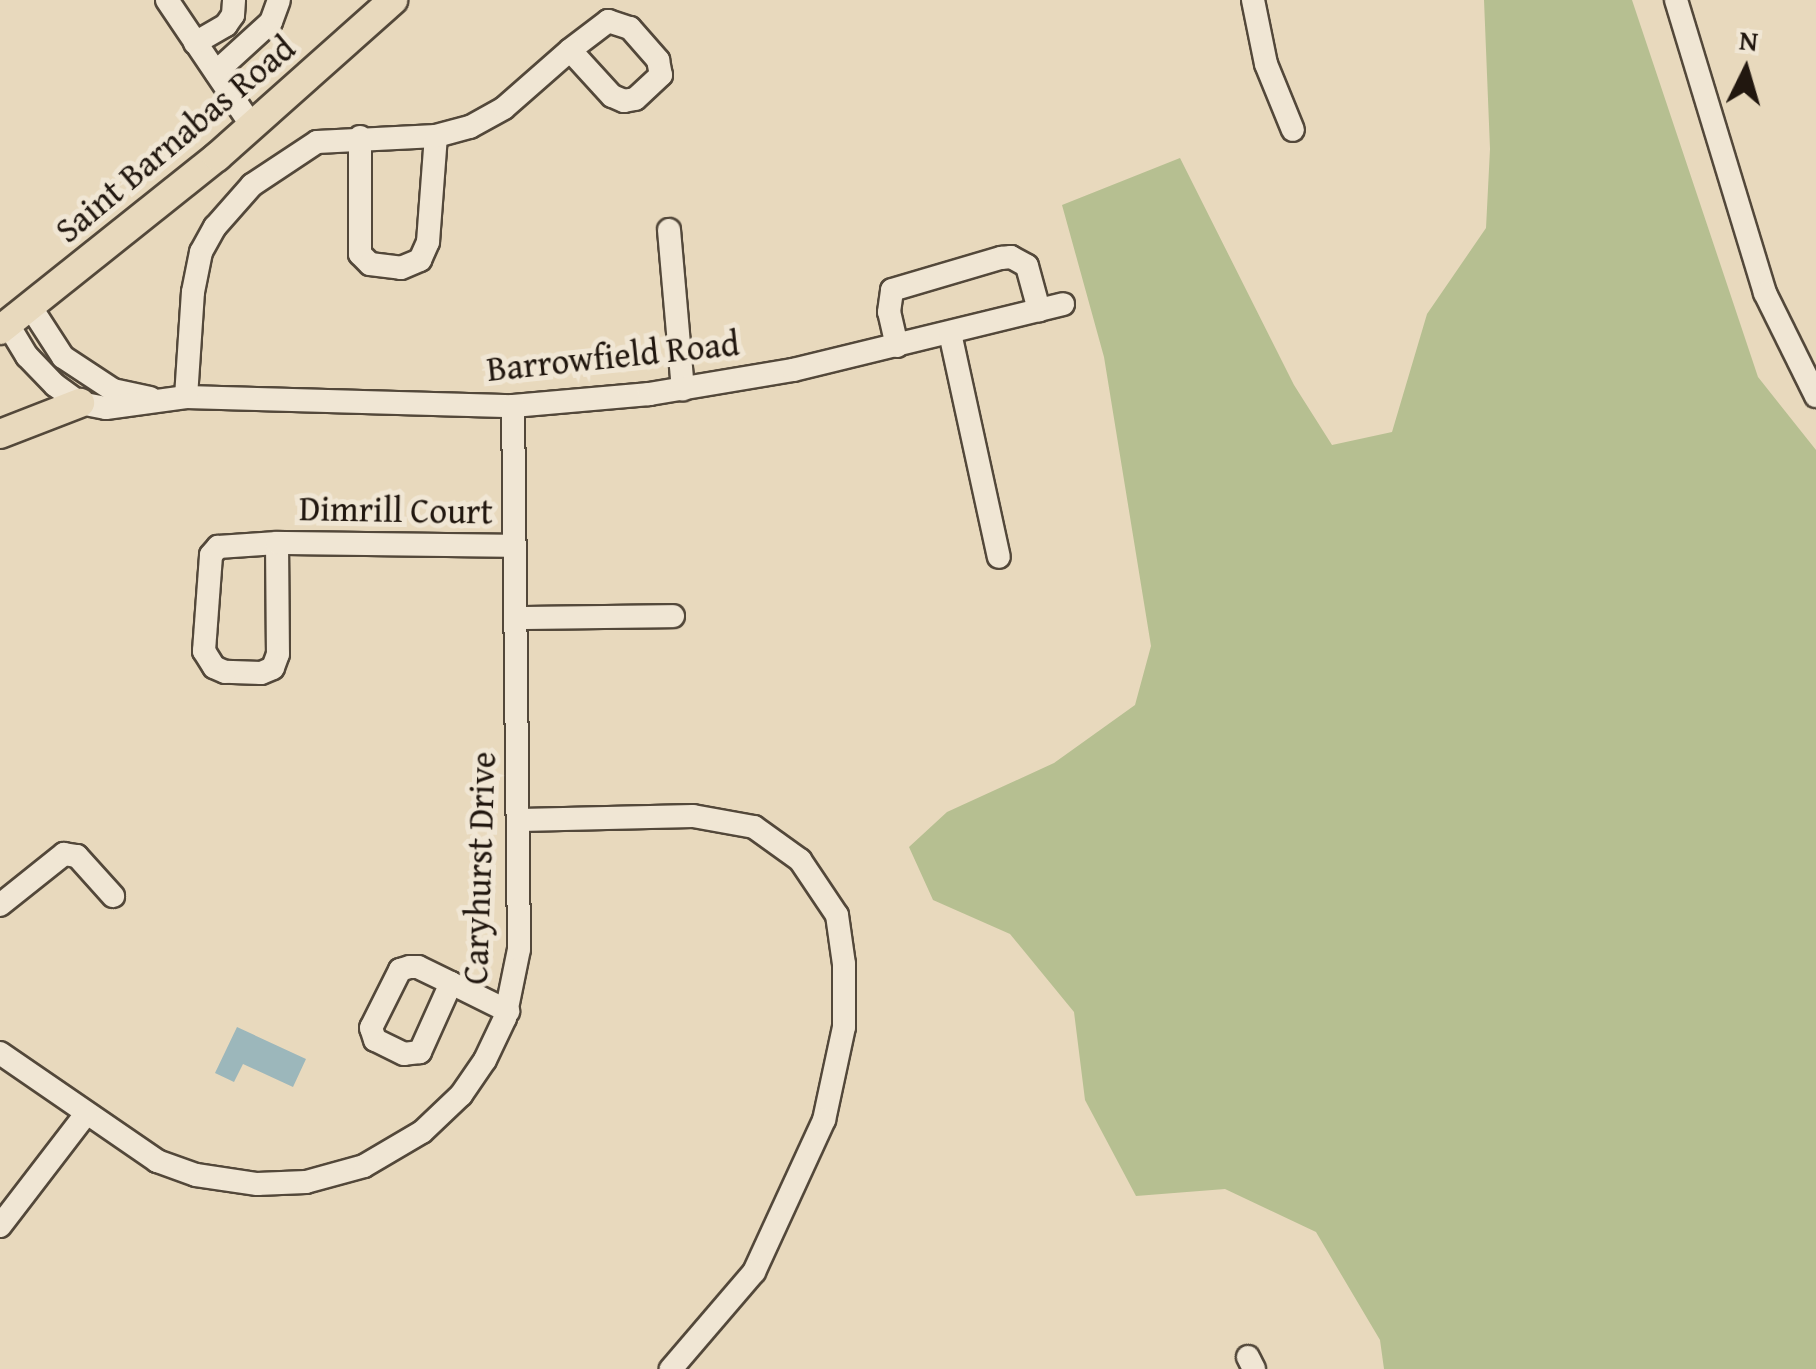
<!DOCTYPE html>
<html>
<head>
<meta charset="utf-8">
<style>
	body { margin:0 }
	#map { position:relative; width:1816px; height:1369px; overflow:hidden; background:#e8d9bd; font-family:"Gentium Book Plus",serif }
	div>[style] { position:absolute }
	.green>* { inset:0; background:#b6bf91 }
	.water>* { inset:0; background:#9cb7bb }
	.roads { filter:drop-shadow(2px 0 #53483a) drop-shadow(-2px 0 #53483a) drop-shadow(0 2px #53483a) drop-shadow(0 -2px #53483a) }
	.minor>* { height:22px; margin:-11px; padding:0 11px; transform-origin:11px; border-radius:11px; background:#f0e6d4 }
	.major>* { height:28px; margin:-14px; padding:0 14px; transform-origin:14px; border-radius:14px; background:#e8d9bd }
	span { translate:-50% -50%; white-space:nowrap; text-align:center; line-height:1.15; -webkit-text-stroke:10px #f0e6d4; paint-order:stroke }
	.street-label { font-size:35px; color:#21170f }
	.north { position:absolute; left:1696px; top:20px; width:100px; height:100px; -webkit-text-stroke:8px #f0e6d4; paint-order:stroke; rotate:5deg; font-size:28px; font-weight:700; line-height:40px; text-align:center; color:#21170f }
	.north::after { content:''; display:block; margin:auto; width:35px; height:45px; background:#21170f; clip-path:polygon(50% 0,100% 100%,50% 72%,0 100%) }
</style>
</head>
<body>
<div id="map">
	<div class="green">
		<i style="clip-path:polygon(1484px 0,1632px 0,1758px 377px,1816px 450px,1816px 1369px,1384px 1369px,1380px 1340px,1316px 1232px,1225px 1189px,1136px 1196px,1085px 1100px,1074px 1012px,1010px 934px,933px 900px,909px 847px,947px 812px,1054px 763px,1135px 705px,1151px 646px,1104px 357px,1062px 205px,1180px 158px,1294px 385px,1332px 445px,1392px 432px,1427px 314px,1486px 228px,1490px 149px)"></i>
	</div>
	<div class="water">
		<i style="clip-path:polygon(237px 1027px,306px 1059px,293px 1087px,243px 1064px,234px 1082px,215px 1073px)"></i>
	</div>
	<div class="roads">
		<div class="minor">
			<i style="left:167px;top:0;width:152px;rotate:56deg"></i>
			<i style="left:1253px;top:0;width:65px;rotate:78.5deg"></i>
			<i style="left:1266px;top:64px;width:71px;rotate:67.8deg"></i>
			<i style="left:1676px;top:0;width:306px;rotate:73.1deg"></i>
			<i style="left:1765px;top:293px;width:115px;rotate:63.7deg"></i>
			<i style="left:195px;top:43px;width:36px;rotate:-30deg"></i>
			<i style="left:226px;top:25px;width:12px;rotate:-55deg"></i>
			<i style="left:233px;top:15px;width:15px;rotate:-86deg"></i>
			<i style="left:216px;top:72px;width:74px;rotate:-42.3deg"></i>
			<i style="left:271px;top:22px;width:23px;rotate:-70deg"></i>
			<i style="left:360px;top:137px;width:117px;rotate:90deg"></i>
			<i style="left:360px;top:254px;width:14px;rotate:45deg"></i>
			<i style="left:370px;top:264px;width:31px;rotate:7deg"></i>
			<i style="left:401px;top:268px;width:21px;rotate:-23deg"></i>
			<i style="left:420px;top:260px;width:20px;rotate:-66deg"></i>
			<i style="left:428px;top:242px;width:106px;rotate:-85.7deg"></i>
			<i style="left:669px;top:230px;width:160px;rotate:85deg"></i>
			<i style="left:30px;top:306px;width:61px;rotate:57.1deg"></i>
			<i style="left:63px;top:357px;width:60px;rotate:33.4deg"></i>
			<i style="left:113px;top:390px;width:38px;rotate:12deg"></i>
			<i style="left:7px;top:323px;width:39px;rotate:59deg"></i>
			<i style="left:27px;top:356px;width:40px;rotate:46deg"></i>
			<i style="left:55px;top:385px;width:31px;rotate:36deg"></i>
			<i style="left:80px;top:403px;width:26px;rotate:11deg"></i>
			<i style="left:106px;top:408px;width:81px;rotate:-7.8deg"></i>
			<i style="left:186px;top:397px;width:327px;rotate:1.6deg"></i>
			<i style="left:513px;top:406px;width:137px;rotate:-5deg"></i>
			<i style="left:649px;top:394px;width:146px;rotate:-9.5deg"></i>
			<i style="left:793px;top:370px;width:278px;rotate:-13.7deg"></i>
			<i style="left:950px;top:333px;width:229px;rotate:77.7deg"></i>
			<i style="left:897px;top:346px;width:35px;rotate:-103deg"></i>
			<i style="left:889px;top:312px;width:22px;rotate:-82deg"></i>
			<i style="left:892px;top:290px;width:114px;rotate:-16.4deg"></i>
			<i style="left:1001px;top:258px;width:10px;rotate:-6deg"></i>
			<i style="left:1011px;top:257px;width:18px;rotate:29deg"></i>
			<i style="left:1027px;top:266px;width:46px;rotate:74.7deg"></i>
			<i style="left:186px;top:397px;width:105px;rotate:-86.2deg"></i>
			<i style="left:193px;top:292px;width:41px;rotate:-78.7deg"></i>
			<i style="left:201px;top:252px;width:29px;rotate:-61deg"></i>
			<i style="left:215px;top:227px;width:56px;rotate:-48.6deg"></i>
			<i style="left:252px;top:185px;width:78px;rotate:-33.5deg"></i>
			<i style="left:317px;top:142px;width:119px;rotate:-2.9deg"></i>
			<i style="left:436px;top:136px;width:35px;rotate:-15deg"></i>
			<i style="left:470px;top:127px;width:39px;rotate:-29deg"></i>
			<i style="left:504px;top:108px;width:88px;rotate:-41.3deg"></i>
			<i style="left:570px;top:50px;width:48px;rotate:-37.3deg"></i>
			<i style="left:608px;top:21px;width:23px;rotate:18deg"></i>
			<i style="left:630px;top:28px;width:43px;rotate:48.8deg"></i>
			<i style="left:658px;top:60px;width:15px;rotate:79deg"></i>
			<i style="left:661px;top:75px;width:35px;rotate:137deg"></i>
			<i style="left:635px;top:99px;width:11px;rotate:170deg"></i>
			<i style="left:624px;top:101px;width:13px;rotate:-157deg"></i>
			<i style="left:612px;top:96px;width:62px;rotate:-132.4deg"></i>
			<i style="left:277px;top:543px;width:111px;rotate:89.5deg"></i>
			<i style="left:278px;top:654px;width:15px;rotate:110deg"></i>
			<i style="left:273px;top:668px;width:13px;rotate:157deg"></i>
			<i style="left:261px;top:673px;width:36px;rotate:-178deg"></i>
			<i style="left:225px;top:672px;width:12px;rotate:-156deg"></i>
			<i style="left:214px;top:667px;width:19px;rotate:-122deg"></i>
			<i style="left:204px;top:651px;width:96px;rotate:-85.8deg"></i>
			<i style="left:211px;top:555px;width:11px;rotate:-49deg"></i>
			<i style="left:218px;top:547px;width:59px;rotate:-3.9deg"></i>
			<i style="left:277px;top:543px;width:238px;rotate:0.7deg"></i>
			<i style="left:516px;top:618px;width:157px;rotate:-0.7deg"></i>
			<i style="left:521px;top:820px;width:172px;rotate:-1.3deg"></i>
			<i style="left:693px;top:816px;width:62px;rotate:10.2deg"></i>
			<i style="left:754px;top:827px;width:57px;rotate:35.7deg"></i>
			<i style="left:800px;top:860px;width:66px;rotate:56.1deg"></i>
			<i style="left:837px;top:915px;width:49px;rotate:81.9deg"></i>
			<i style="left:844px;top:964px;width:63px;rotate:90deg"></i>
			<i style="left:844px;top:1027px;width:95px;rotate:102.1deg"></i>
			<i style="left:824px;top:1120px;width:167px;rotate:114.7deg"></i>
			<i style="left:754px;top:1272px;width:128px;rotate:130.6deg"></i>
			<i style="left:0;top:905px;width:82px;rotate:-38.6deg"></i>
			<i style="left:64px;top:854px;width:13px;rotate:9deg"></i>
			<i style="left:77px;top:856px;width:54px;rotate:48deg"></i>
			<i style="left:451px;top:983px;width:76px;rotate:114.2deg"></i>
			<i style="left:420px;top:1052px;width:16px;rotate:173deg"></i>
			<i style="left:404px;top:1054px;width:32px;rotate:-154deg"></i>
			<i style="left:375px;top:1040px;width:13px;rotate:-108deg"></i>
			<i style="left:371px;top:1028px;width:65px;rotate:-63.4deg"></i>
			<i style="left:400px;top:970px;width:10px;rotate:-17deg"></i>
			<i style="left:410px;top:967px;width:8px"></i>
			<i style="left:418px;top:967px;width:37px;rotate:26deg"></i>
			<i style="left:451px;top:983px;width:64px;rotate:26.2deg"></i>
			<i style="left:0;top:1053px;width:191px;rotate:34.5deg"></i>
			<i style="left:157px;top:1161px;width:41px;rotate:19.7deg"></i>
			<i style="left:196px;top:1175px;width:62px;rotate:8.4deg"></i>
			<i style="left:257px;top:1184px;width:49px;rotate:-2.3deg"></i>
			<i style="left:306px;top:1182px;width:60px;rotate:-15.4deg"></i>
			<i style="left:364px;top:1166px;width:67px;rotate:-30.4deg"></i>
			<i style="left:422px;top:1132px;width:54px;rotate:-43.5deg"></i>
			<i style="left:461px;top:1095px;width:42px;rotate:-55.6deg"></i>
			<i style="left:485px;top:1060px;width:47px;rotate:-64.5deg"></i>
			<i style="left:505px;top:1018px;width:70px;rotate:-78.5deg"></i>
			<i style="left:519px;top:949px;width:543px;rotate:-90.63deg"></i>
			<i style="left:0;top:1226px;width:141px;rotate:-52.5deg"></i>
			<i style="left:1248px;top:1357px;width:13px;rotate:63deg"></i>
		</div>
		<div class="major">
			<i style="left:0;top:330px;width:278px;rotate:-38.6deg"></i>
			<i style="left:217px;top:157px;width:236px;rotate:-41.7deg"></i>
			<i style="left:0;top:434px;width:86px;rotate:-21.2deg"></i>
		</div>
	</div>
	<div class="street-label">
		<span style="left:175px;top:139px;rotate:-40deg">Saint Barnabas Road</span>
		<span style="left:613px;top:356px;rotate:-6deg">Barrowfield Road</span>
		<span style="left:396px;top:510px;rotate:1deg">Dimrill Court</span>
		<span style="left:479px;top:868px;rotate:-88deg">Caryhurst Drive</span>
	</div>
	<div class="north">N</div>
</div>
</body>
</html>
